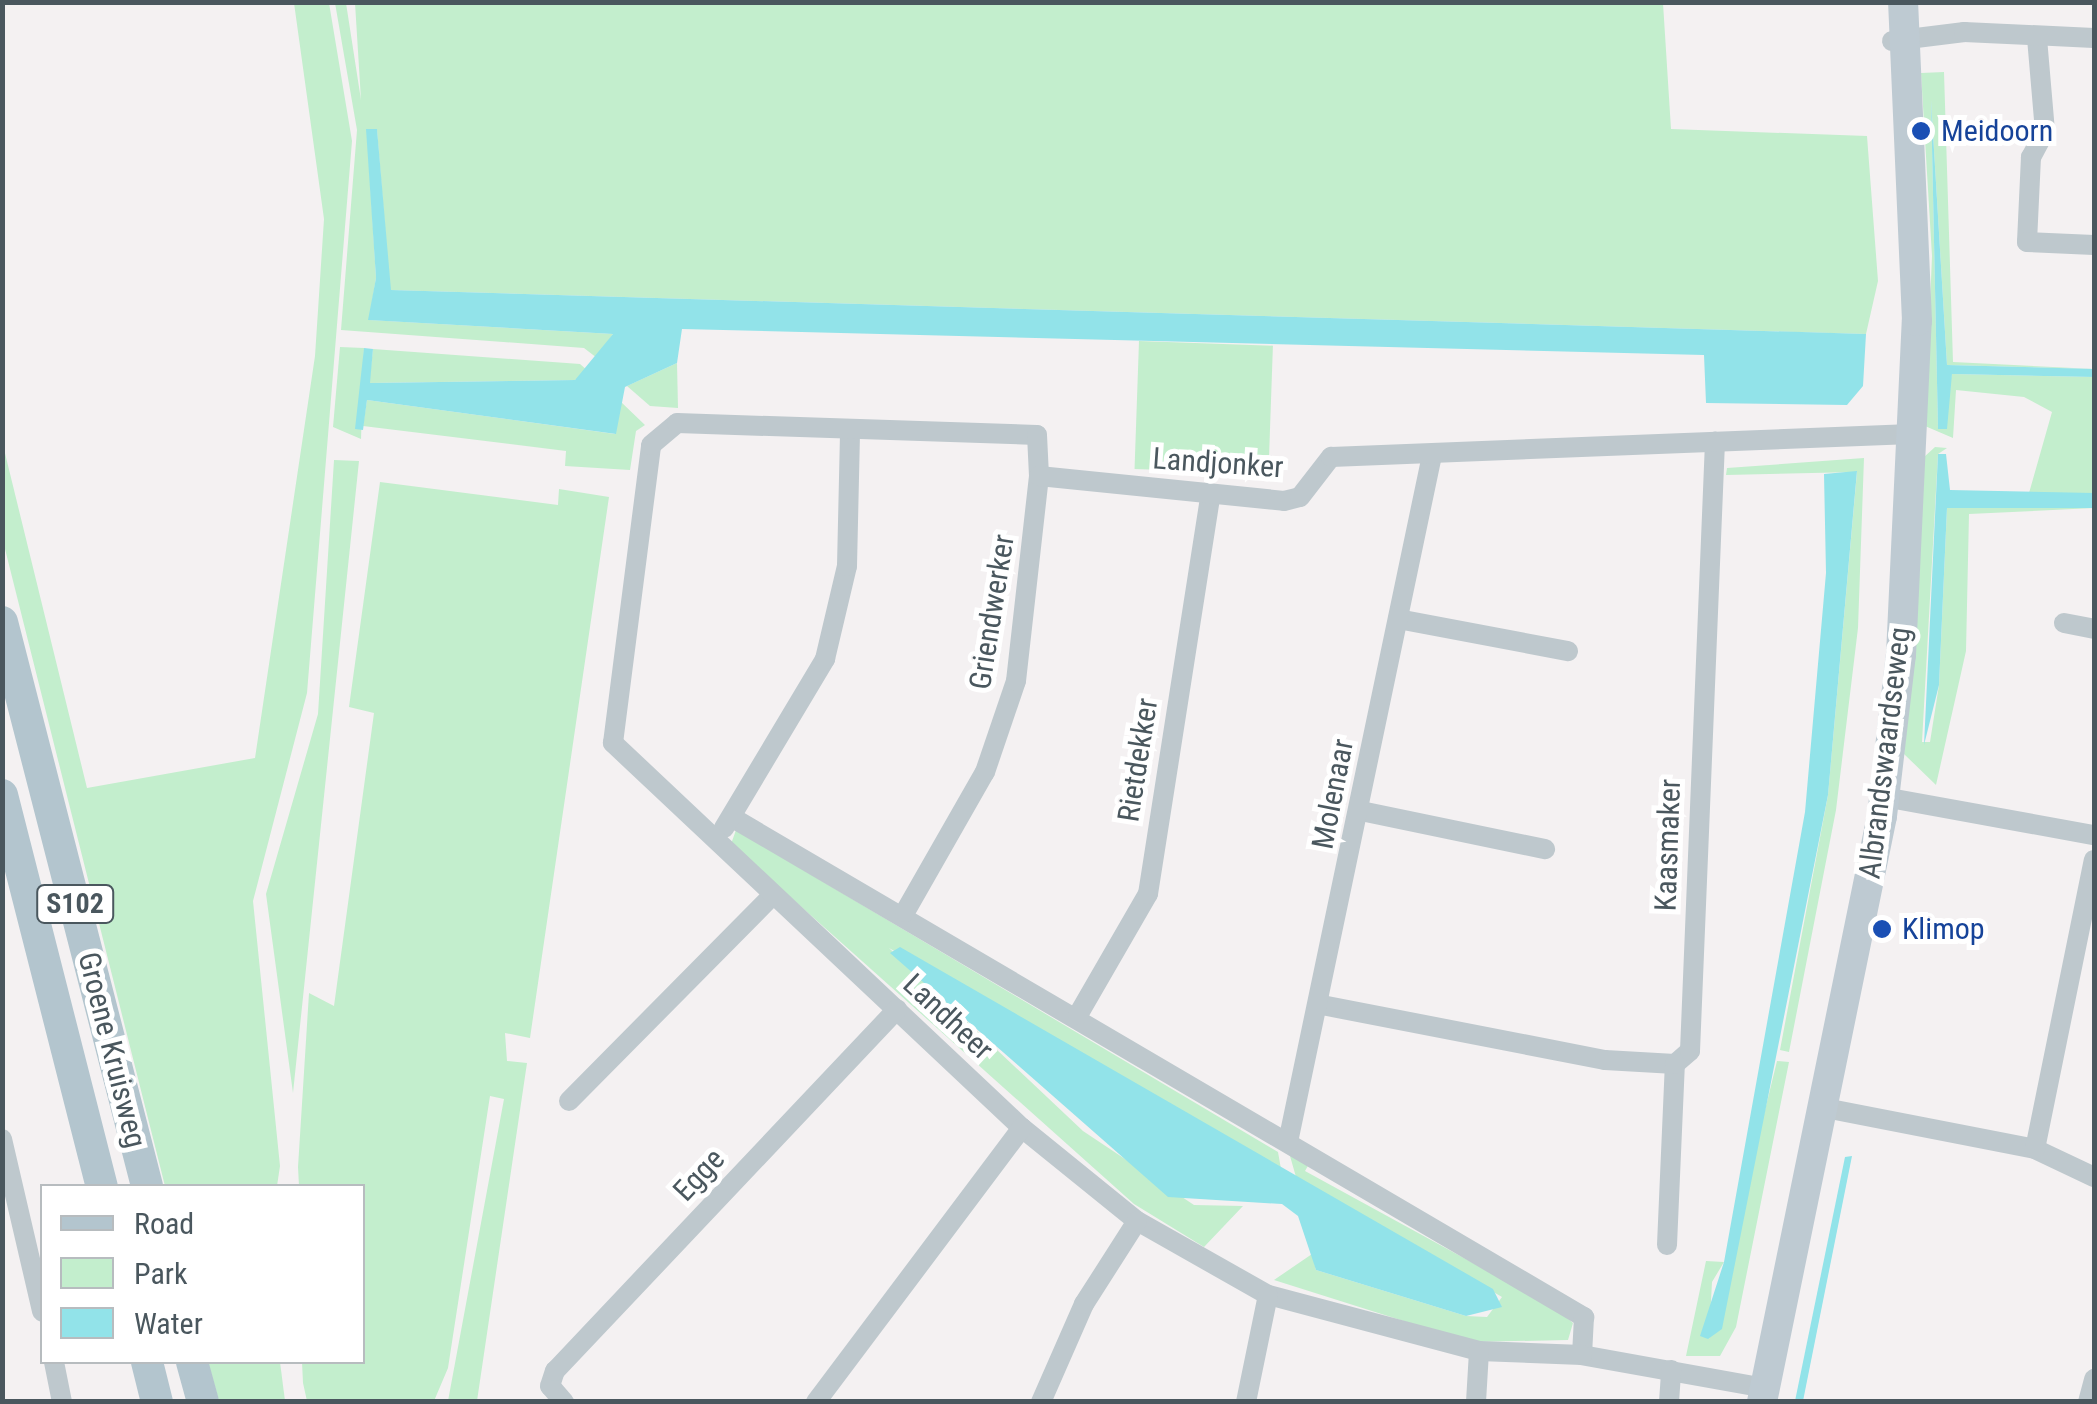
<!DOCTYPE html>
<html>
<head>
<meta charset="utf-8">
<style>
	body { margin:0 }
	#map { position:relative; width:2097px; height:1404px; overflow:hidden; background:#f4f1f2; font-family:"Roboto Condensed",sans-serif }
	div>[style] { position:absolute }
	.green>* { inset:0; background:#c3eecd; transform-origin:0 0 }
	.water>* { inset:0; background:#92e3e9 }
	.street>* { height:20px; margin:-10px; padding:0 10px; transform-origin:10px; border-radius:10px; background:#bec8cd }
	.secondary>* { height:30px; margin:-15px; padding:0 15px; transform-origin:15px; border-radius:15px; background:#becad2 }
	.primary>* { height:32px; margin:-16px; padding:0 16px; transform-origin:16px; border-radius:16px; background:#b3c5ce }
	.dots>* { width:28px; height:28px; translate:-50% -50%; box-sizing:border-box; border:5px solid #fff; border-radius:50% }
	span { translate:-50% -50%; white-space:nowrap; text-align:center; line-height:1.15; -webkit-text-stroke:10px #fff; paint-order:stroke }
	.shield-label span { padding:2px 8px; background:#fff; border:2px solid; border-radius:8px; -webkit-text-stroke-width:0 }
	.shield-label { font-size:28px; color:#4a575e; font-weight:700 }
	.transit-label { font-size:30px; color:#164399 }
	.left { translate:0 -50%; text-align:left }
	.street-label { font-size:30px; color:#4a575e }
	.frame { position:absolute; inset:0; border:5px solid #4a575e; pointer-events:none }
	.legend { position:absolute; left:40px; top:1184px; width:325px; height:180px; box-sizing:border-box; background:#fff; border:2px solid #b7bcbf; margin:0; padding:12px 18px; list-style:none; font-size:30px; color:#4a575e }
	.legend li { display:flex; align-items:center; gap:20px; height:50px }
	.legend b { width:50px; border:2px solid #b7bcbf }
</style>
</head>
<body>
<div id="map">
	<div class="green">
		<i style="clip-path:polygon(294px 3px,329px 3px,352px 141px,307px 693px,253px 901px,280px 1166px,277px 1186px,165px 1186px,3px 541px,3px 445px,87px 788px,255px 758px,315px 356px,324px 219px)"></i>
		<i style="clip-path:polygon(335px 3px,346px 3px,361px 100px,355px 3px,1663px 3px,1671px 129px,1867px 136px,1878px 281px,1866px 334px,390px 290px,377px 130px,367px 129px,376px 278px,369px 320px,613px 334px,597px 358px,584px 348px,341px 330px,357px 130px)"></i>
		<i style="clip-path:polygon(1944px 72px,1953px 362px,2094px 369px,1947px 365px,1931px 100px,1938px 429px,1952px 374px,2094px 377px,2094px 493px,2029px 493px,2052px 412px,2024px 397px,1956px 390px,1953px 438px,1925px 426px,1932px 256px,1921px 73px)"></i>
		<i style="left:1139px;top:341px;width:134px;height:128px;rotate:2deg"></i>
		<i style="clip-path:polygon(340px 347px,364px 348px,361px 439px,333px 427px)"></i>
		<i style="clip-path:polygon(373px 349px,580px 364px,588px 371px,575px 380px,369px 383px)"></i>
		<i style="clip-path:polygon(677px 363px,678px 408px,650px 406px,627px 386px)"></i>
		<i style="clip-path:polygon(367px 400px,615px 434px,620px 401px,645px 425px,636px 431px,630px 470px,565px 466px,566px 451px,363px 426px)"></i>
		<i style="clip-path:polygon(1935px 447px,1947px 448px,1938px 454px,1922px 742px,1930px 742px,1939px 685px,1947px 508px,2094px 508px,1969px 514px,1966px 651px,1936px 785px,1904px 754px,1923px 458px)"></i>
		<i style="clip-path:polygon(1864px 458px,1858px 628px,1836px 810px,1789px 1052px,1780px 1050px,1828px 795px,1857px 472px,1726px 475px,1727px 468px)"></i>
		<i style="clip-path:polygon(334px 460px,359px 461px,293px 1093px,266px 894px,318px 714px)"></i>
		<i style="clip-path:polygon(380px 482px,558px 505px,559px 489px,609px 497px,530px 1038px,505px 1033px,507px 1061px,527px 1063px,477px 1401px,448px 1401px,504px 1099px,490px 1096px,448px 1368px,434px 1401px,307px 1401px,303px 1383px,302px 1362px,362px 1362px,362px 1186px,299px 1186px,298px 1167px,309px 993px,334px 1006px,374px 713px,349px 707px)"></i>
		<i style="clip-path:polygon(736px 830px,1278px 1152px,1281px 1169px,889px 948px,1083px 1131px,1194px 1205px,1243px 1206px,1204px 1247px,1134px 1204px,731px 844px)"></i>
		<i style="clip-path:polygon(1777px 1061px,1789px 1062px,1736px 1327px,1720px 1356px,1686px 1356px,1706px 1261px,1724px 1262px,1712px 1282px,1709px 1339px)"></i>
		<i style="clip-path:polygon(1288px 1149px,1309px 1164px,1305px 1171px,1557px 1309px,1573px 1323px,1568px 1340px,1470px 1342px,1274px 1280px,1312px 1254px,1316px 1270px,1466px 1316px,1487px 1317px,1502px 1297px,1296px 1177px)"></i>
		<i style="clip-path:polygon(208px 1362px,280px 1362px,285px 1401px,219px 1401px)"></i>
	</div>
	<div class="water">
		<i style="clip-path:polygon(1931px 100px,1947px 365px,2094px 369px,2094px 377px,1952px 374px,1947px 429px,1938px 429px)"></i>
		<i style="clip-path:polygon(366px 129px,377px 129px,391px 290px,1866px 334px,1863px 386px,1847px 405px,1706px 403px,1704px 355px,682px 329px,677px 363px,625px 387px,616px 434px,367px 400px,363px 430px,355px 429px,364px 348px,373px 349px,370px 383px,575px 380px,613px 334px,368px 320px,376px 278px)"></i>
		<i style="clip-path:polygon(1938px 454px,1946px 454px,1950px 490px,2094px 493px,2094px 508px,1947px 508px,1939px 685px,1924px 745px)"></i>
		<i style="clip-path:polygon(1857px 471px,1828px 795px,1722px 1329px,1708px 1339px,1700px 1336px,1724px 1262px,1805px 812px,1826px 573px,1824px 474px)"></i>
		<i style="clip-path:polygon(900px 947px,1493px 1289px,1502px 1307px,1466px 1316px,1316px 1270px,1298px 1216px,1282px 1204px,1168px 1197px,890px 953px)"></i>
		<i style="clip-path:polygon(1852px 1156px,1803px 1401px,1795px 1401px,1845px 1157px)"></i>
	</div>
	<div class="street">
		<i style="left:2037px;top:38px;width:93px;rotate:85.1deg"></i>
		<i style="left:2045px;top:131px;width:30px;rotate:118deg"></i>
		<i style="left:2031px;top:157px;width:85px;rotate:92.7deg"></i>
		<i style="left:2027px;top:242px;width:67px;rotate:2.6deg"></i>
		<i style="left:1892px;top:41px;width:73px;rotate:-7.1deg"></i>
		<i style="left:1964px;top:32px;width:130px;rotate:2.6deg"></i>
		<i style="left:1398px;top:619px;width:173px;rotate:10.7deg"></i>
		<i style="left:2064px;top:623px;width:31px;rotate:11deg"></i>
		<i style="left:1884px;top:797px;width:213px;rotate:10.3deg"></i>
		<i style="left:1361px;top:811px;width:188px;rotate:11.7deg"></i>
		<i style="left:733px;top:818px;width:987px;rotate:30.39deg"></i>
		<i style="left:1584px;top:1317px;width:38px;rotate:93deg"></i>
		<i style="left:724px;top:828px;width:197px;rotate:-59.1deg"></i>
		<i style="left:825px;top:659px;width:96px;rotate:-76.7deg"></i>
		<i style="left:847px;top:566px;width:135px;rotate:-88.7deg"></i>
		<i style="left:905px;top:912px;width:161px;rotate:-60.3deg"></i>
		<i style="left:985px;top:772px;width:96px;rotate:-71.2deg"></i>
		<i style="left:1016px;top:681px;width:206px;rotate:-83.6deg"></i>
		<i style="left:1322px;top:1005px;width:288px;rotate:11deg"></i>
		<i style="left:1605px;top:1060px;width:70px;rotate:3.3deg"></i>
		<i style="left:1078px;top:1015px;width:140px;rotate:-60deg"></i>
		<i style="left:1148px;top:894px;width:403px;rotate:-81.1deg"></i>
		<i style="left:569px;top:1101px;width:289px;rotate:-45.3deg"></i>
		<i style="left:1825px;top:1108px;width:214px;rotate:11deg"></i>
		<i style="left:2035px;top:1149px;width:65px;rotate:25.4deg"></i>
		<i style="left:2px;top:1139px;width:177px;rotate:76.9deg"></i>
		<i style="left:1288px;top:1142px;width:702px;rotate:-78.16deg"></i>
		<i style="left:2035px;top:1149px;width:295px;rotate:-78.5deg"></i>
		<i style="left:1667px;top:1245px;width:181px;rotate:-87.5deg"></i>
		<i style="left:1675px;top:1064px;width:20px;rotate:-41deg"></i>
		<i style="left:1690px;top:1051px;width:610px;rotate:-87.65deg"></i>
		<i style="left:54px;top:1362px;width:41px;rotate:78.7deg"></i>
		<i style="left:1765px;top:1388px;width:186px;rotate:-169.8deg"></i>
		<i style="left:1582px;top:1355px;width:103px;rotate:-177.8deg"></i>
		<i style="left:1479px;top:1351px;width:218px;rotate:-165.1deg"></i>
		<i style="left:1268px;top:1295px;width:150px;rotate:-150.5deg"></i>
		<i style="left:1137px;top:1221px;width:148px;rotate:-141deg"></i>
		<i style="left:1022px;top:1128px;width:562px;rotate:-136.73deg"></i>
		<i style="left:613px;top:743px;width:300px;rotate:-82.7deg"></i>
		<i style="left:651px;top:445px;width:34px;rotate:-40deg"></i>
		<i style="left:677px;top:423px;width:360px;rotate:1.9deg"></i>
		<i style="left:1037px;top:435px;width:41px;rotate:87.2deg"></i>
		<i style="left:1039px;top:476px;width:246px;rotate:5.8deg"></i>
		<i style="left:1284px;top:501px;width:16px;rotate:-14deg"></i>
		<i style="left:1300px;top:497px;width:51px;rotate:-52.2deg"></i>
		<i style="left:1331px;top:457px;width:581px;rotate:-2.27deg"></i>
		<i style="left:564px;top:1402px;width:21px;rotate:-131deg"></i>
		<i style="left:550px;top:1386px;width:16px;rotate:-72deg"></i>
		<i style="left:555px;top:1371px;width:498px;rotate:-46.6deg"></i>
		<i style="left:816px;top:1402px;width:343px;rotate:-53.1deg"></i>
		<i style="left:1041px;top:1402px;width:107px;rotate:-66.3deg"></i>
		<i style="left:1084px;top:1304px;width:98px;rotate:-57.4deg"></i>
		<i style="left:1246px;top:1402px;width:109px;rotate:-78.4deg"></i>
		<i style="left:1476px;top:1402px;width:51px;rotate:-86.6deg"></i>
		<i style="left:1669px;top:1402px;width:32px;rotate:-86deg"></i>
		<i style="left:2088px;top:1402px;width:24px;rotate:-75deg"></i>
	</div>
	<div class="secondary">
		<i style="left:1762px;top:1402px;width:598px;rotate:-78.43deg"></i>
		<i style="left:1882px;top:816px;width:162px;rotate:-83.3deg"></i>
		<i style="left:1901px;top:655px;width:334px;rotate:-87.3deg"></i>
		<i style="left:1917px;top:321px;width:319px;rotate:-92.5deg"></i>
	</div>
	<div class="primary">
		<i style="left:2px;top:622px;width:582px;rotate:75.58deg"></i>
		<i style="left:2px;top:795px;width:404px;rotate:75.7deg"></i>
		<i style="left:147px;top:1362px;width:41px;rotate:76deg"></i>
		<i style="left:192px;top:1362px;width:41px;rotate:74.6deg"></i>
	</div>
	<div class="dots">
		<i style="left:1921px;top:131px;background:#1a4fb4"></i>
		<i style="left:1882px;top:929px;background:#1a4fb4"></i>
	</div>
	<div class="shield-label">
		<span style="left:75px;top:904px">S102</span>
	</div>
	<div class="transit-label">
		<span class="left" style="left:1941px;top:131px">Meidoorn</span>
		<span class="left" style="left:1902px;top:929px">Klimop</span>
	</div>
	<div class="street-label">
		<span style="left:1218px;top:463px;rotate:4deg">Landjonker</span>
		<span style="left:992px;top:612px;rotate:-81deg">Griendwerker</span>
		<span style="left:1885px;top:753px;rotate:-83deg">Albrandswaardseweg</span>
		<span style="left:1138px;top:760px;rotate:-81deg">Rietdekker</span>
		<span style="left:1333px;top:794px;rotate:-79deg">Molenaar</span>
		<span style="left:1668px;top:845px;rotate:-88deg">Kaasmaker</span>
		<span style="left:948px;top:1017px;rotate:43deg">Landheer</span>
		<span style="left:112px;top:1050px;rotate:76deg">Groene Kruisweg</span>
		<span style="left:699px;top:1175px;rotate:-47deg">Egge</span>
	</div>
	<div class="frame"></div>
	<ul class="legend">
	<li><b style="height:12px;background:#b3c5ce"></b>Road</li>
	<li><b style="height:28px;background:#c3eecd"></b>Park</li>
	<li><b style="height:28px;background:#92e3e9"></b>Water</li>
	</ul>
</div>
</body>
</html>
